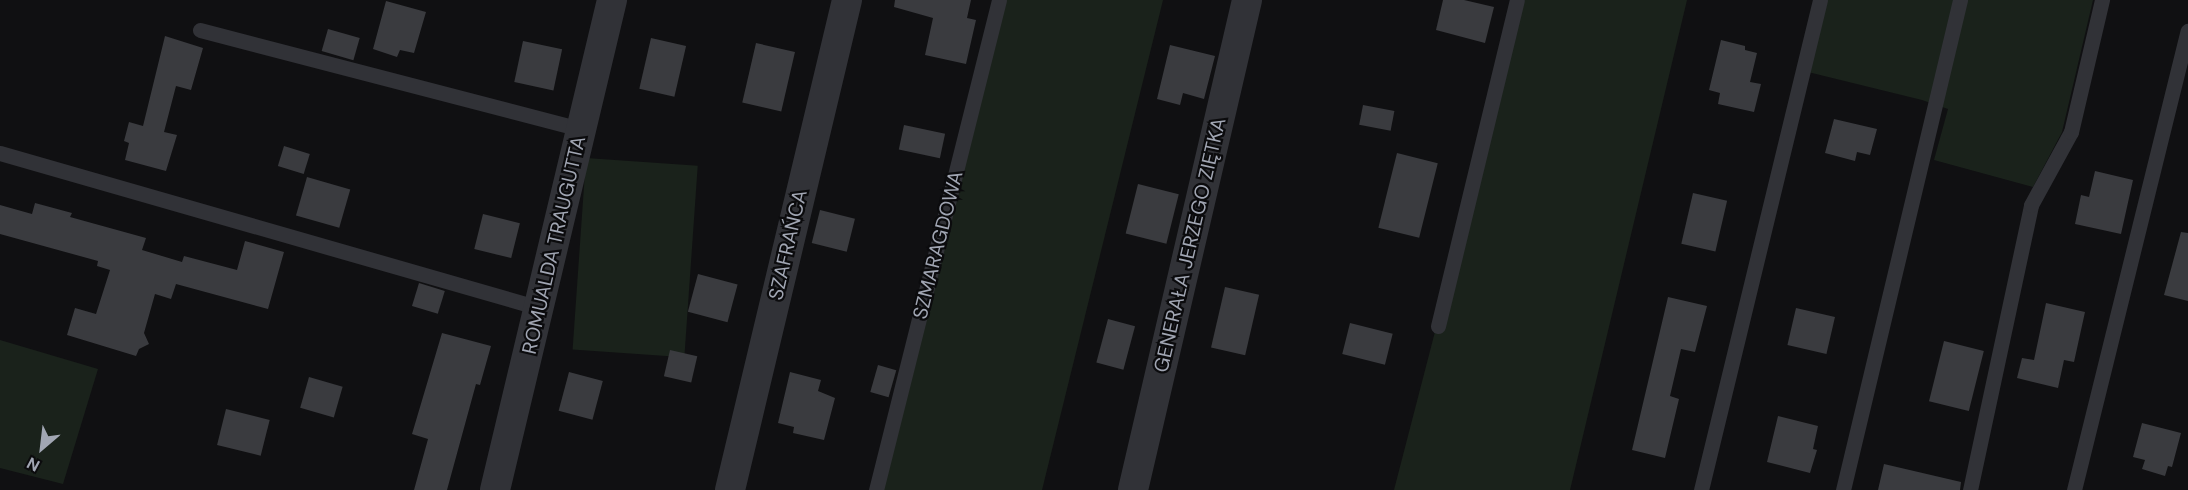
<!DOCTYPE html>
<html>
<head>
<meta charset="utf-8">
<style>
	body { margin:0 }
	#map { position:relative; width:2188px; height:490px; overflow:hidden; background:#101012; font-family:"DM Sans",sans-serif }
	div>[style] { position:absolute }
	.green>* { inset:0; background:#1a221b; transform-origin:0 0 }
	.building>* { inset:0; background:#3a3b3f; transform-origin:0 0 }
	.lane>* { height:15px; margin:-7.5px; padding:0 7.5px; transform-origin:7.5px; border-radius:7.5px; background:#313237 }
	.street>* { height:30px; margin:-15px; padding:0 15px; transform-origin:15px; border-radius:15px; background:#313237 }
	span { translate:-50% -50%; white-space:nowrap; text-align:center; line-height:1.15; -webkit-text-stroke:4.5px #0b0b0d; paint-order:stroke }
	.street-label { font-size:20px; color:#a1a6b3 }
	.north { position:absolute; left:12px; top:418px; width:60px; height:60px; -webkit-text-stroke:4px #0b0b0d; paint-order:stroke; rotate:208deg; font-size:16px; font-weight:700; line-height:24px; text-align:center; color:#a1a6b3 }
	.north::after { content:''; display:block; margin:auto; width:21px; height:27px; background:#a1a6b3; clip-path:polygon(50% 0,100% 100%,50% 72%,0 100%) }
</style>
</head>
<body>
<div id="map">
	<div class="green">
		<i style="clip-path:polygon(993px 0,1163px 0,1042px 490px,870px 490px)"></i>
		<i style="clip-path:polygon(1521px 0,1687px 0,1570px 490px,1394px 490px)"></i>
		<i style="clip-path:polygon(1828px 0,2093px 0,2062px 132px,2033px 187px,1934px 160px,1948px 109px,1922px 100px,1808px 72px)"></i>
		<i style="left:586px;top:158px;width:112px;height:192px;rotate:4deg"></i>
		<i style="clip-path:polygon(0 340px,98px 369px,63px 484px,0 468px)"></i>
	</div>
	<div class="building">
		<i style="clip-path:polygon(895px 0,971px 0,967px 18px,976px 20px,966px 64px,925px 55px,933px 18px,894px 7px)"></i>
		<i style="clip-path:polygon(1443px 0,1464px 0,1494px 7px,1485px 43px,1436px 30px)"></i>
		<i style="clip-path:polygon(386px 1px,426px 12px,414px 53px,400px 50px,397px 57px,373px 49px)"></i>
		<i style="left:328px;top:29px;width:33px;height:23px;rotate:16deg"></i>
		<i style="clip-path:polygon(165px 36px,203px 48px,191px 90px,176px 86px,164px 132px,177px 135px,166px 171px,125px 160px,129px 143px,124px 141px,129px 122px,143px 126px)"></i>
		<i style="left:651px;top:38px;width:36px;height:52px;rotate:13deg"></i>
		<i style="clip-path:polygon(1721px 40px,1745px 46px,1745px 50px,1757px 53px,1750px 82px,1761px 84px,1754px 112px,1718px 104px,1720px 93px,1709px 90px)"></i>
		<i style="left:523px;top:41px;width:40px;height:42px;rotate:12deg"></i>
		<i style="left:756px;top:43px;width:40px;height:61px;rotate:13deg"></i>
		<i style="clip-path:polygon(1170px 45px,1215px 56px,1204px 99px,1183px 93px,1180px 105px,1157px 99px)"></i>
		<i style="left:1363px;top:105px;width:32px;height:20px;rotate:11deg"></i>
		<i style="clip-path:polygon(1834px 119px,1877px 129px,1870px 155px,1857px 152px,1855px 161px,1825px 153px)"></i>
		<i style="left:904px;top:125px;width:42px;height:25px;rotate:12deg"></i>
		<i style="left:284px;top:146px;width:27px;height:21px;rotate:17deg"></i>
		<i style="left:1397px;top:153px;width:42px;height:77px;rotate:14deg"></i>
		<i style="clip-path:polygon(2095px 171px,2133px 180px,2121px 234px,2075px 224px,2081px 195px,2089px 197px)"></i>
		<i style="left:307px;top:177px;width:45px;height:40px;rotate:16deg"></i>
		<i style="left:1138px;top:184px;width:42px;height:51px;rotate:14deg"></i>
		<i style="left:1693px;top:193px;width:35px;height:52px;rotate:13deg"></i>
		<i style="clip-path:polygon(35px 203px,72px 213px,70px 217px,146px 238px,142px 250px,182px 262px,184px 256px,237px 270px,245px 241px,284px 252px,268px 309px,176px 284px,171px 299px,155px 294px,144px 333px,149px 344px,139px 349px,136px 356px,67px 335px,75px 308px,96px 314px,110px 270px,97px 266px,98px 261px,0 234px,0 205px,32px 214px)"></i>
		<i style="left:820px;top:210px;width:36px;height:34px;rotate:14deg"></i>
		<i style="left:483px;top:214px;width:38px;height:36px;rotate:14deg"></i>
		<i style="clip-path:polygon(2181px 232px,2188px 233px,2188px 301px,2164px 295px)"></i>
		<i style="left:698px;top:274px;width:41px;height:39px;rotate:15deg"></i>
		<i style="left:419px;top:283px;width:27px;height:24px;rotate:17deg"></i>
		<i style="left:1225px;top:287px;width:35px;height:62px;rotate:13deg"></i>
		<i style="clip-path:polygon(1668px 297px,1707px 306px,1695px 352px,1681px 349px,1670px 396px,1679px 399px,1665px 458px,1632px 450px)"></i>
		<i style="clip-path:polygon(2046px 303px,2085px 312px,2074px 362px,2064px 360px,2058px 388px,2017px 378px,2022px 358px,2034px 360px)"></i>
		<i style="left:1796px;top:308px;width:40px;height:38px;rotate:13deg"></i>
		<i style="left:1108px;top:319px;width:28px;height:45px;rotate:15deg"></i>
		<i style="left:1350px;top:323px;width:44px;height:32px;rotate:14deg"></i>
		<i style="clip-path:polygon(442px 333px,491px 346px,480px 385px,476px 384px,447px 490px,414px 490px,428px 439px,412px 434px)"></i>
		<i style="left:1944px;top:341px;width:41px;height:62px;rotate:14deg"></i>
		<i style="left:670px;top:350px;width:28px;height:27px;rotate:13deg"></i>
		<i style="left:878px;top:365px;width:19px;height:28px;rotate:16deg"></i>
		<i style="left:569px;top:372px;width:35px;height:40px;rotate:15deg"></i>
		<i style="clip-path:polygon(790px 372px,821px 380px,818px 391px,835px 398px,824px 440px,793px 433px,794px 427px,778px 423px)"></i>
		<i style="left:309px;top:377px;width:35px;height:32px;rotate:16deg"></i>
		<i style="left:226px;top:409px;width:45px;height:37px;rotate:14deg"></i>
		<i style="clip-path:polygon(1778px 416px,1818px 426px,1813px 449px,1817px 450px,1810px 473px,1767px 462px)"></i>
		<i style="clip-path:polygon(2142px 423px,2181px 433px,2172px 467px,2168px 466px,2165px 476px,2142px 469px,2145px 460px,2133px 457px)"></i>
		<i style="clip-path:polygon(1884px 464px,1961px 482px,1960px 490px,1878px 490px)"></i>
	</div>
	<div class="lane">
		<i style="left:200px;top:30px;width:394px;rotate:14.6deg"></i>
		<i style="left:0;top:153px;width:562px;rotate:16.02deg"></i>
		<i style="left:1438px;top:326px;width:335px;rotate:-76.4deg"></i>
		<i style="left:876px;top:490px;width:505px;rotate:-75.91deg"></i>
		<i style="left:1701px;top:490px;width:504px;rotate:-76.35deg"></i>
		<i style="left:1843px;top:490px;width:504px;rotate:-76.57deg"></i>
		<i style="left:1970px;top:490px;width:291px;rotate:-77.9deg"></i>
		<i style="left:2031px;top:205px;width:83px;rotate:-61.3deg"></i>
		<i style="left:2071px;top:132px;width:136px;rotate:-76.8deg"></i>
		<i style="left:2074px;top:490px;width:473px;rotate:-76.1deg"></i>
	</div>
	<div class="street">
		<i style="left:495px;top:490px;width:504px;rotate:-76.57deg"></i>
		<i style="left:730px;top:490px;width:504px;rotate:-76.57deg"></i>
		<i style="left:1133px;top:490px;width:503px;rotate:-76.9deg"></i>
	</div>
	<div class="street-label">
		<span style="left:554px;top:245px;rotate:-77deg">ROMUALDA TRAUGUTTA</span>
		<span style="left:788px;top:245px;rotate:-77deg">SZAFRAŃCA</span>
		<span style="left:938px;top:245px;rotate:-76deg">SZMARAGDOWA</span>
		<span style="left:1190px;top:245px;rotate:-77deg">GENERAŁA JERZEGO ZIĘTKA</span>
	</div>
	<div class="north">N</div>
</div>
</body>
</html>
